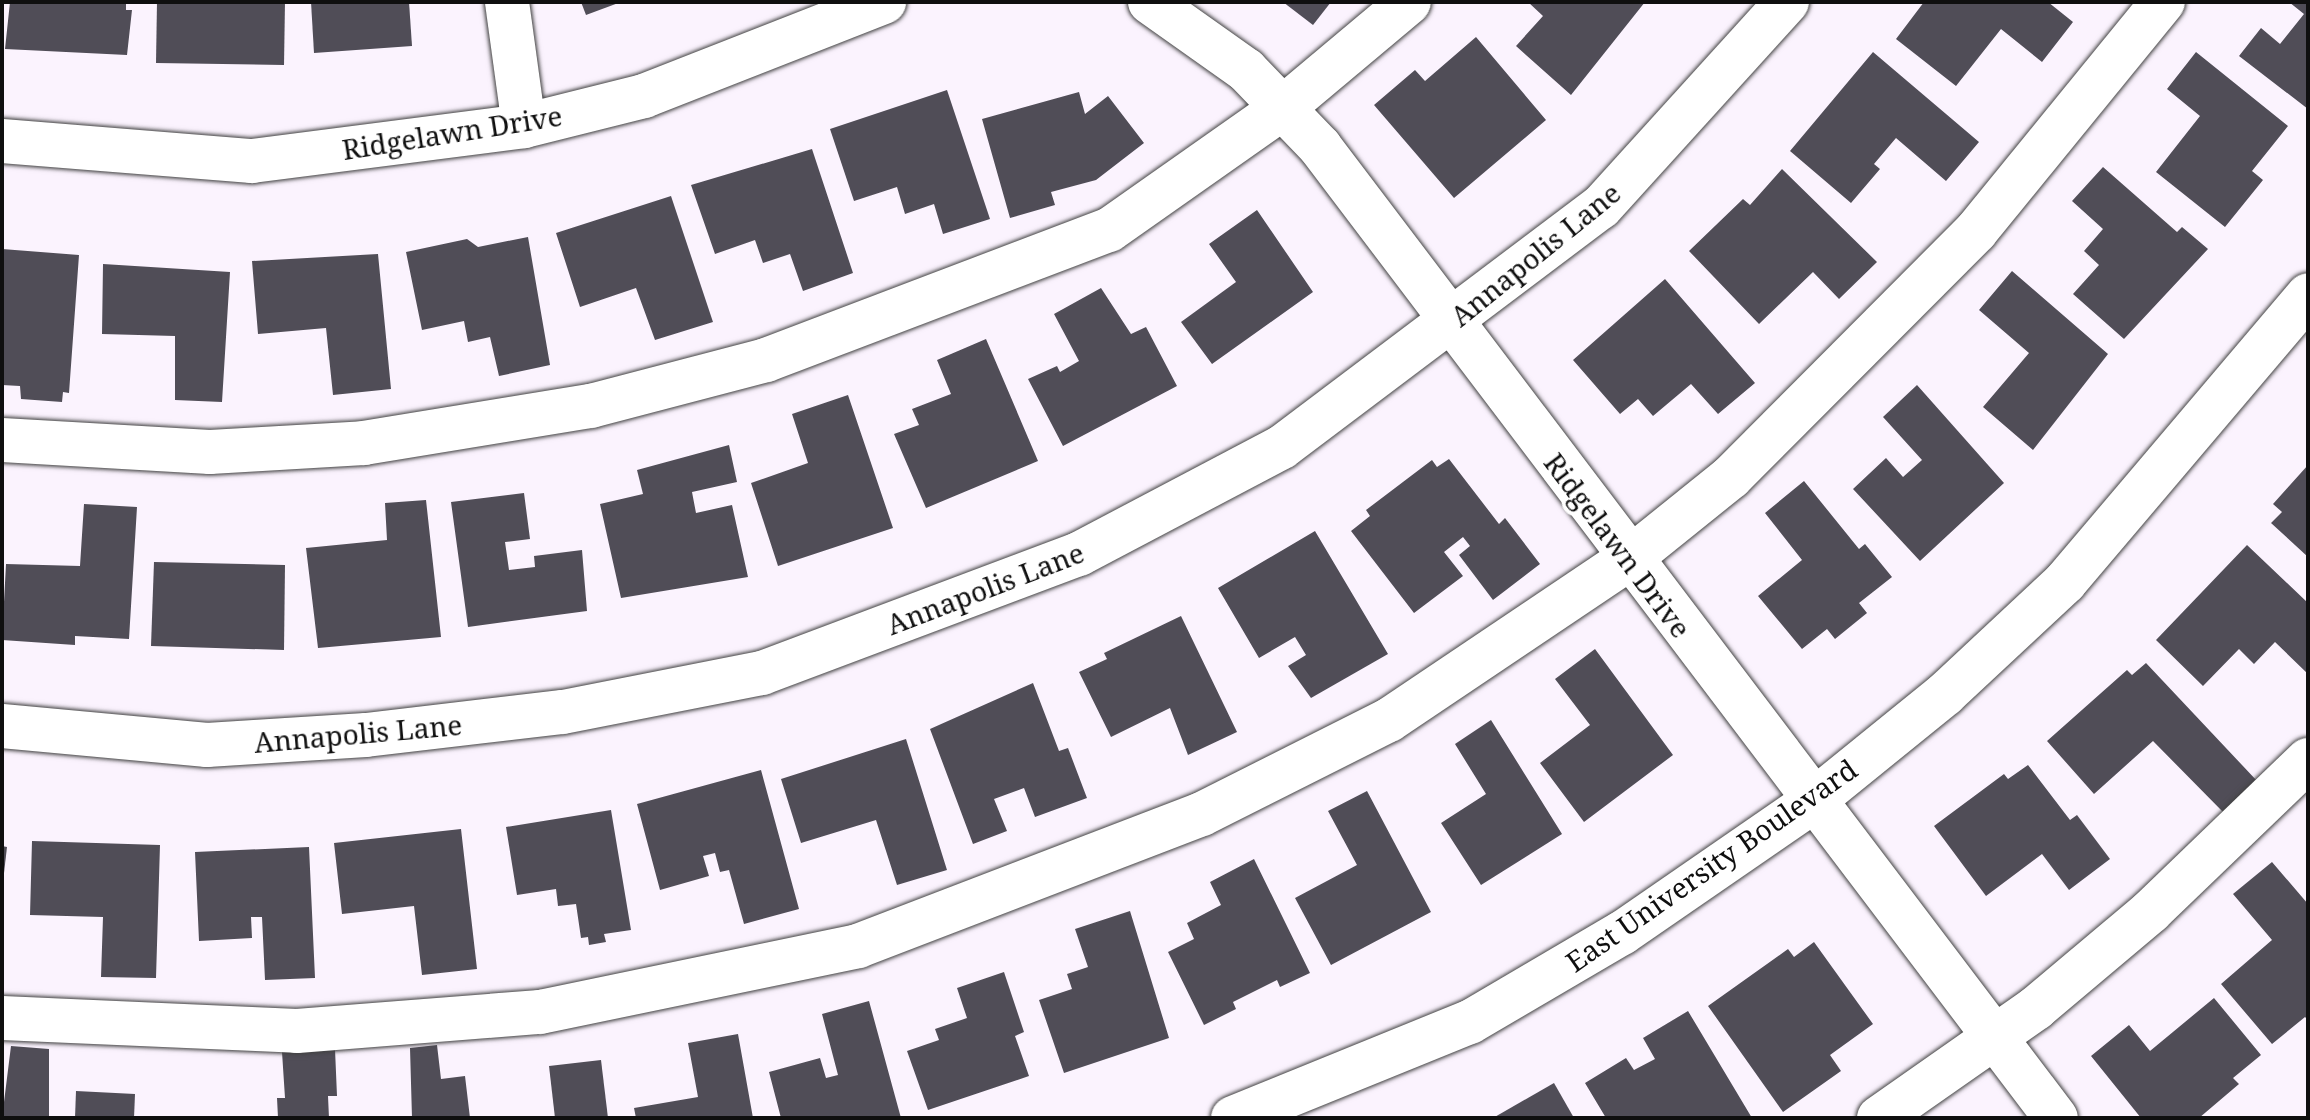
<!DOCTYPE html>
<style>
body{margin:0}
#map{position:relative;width:2310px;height:1120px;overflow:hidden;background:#fbf3fe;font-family:"Noto Serif",serif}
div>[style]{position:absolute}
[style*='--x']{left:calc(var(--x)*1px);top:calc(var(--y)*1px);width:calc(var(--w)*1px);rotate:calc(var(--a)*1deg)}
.building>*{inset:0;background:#504d57}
.roads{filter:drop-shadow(0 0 2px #424242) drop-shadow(0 0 2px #424242)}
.minor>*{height:44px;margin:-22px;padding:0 22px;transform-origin:22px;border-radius:22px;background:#fff}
span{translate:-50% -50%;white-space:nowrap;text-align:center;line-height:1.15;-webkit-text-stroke:8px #fff;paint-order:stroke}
.street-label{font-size:28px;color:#0f0f0f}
.frame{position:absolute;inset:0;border:4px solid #0f0f0f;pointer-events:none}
</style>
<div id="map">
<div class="building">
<div style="clip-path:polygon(10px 2px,126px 2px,126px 10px,132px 10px,127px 55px,5px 49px)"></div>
<div style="clip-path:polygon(157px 2px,285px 2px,284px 65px,156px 63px)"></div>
<div style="clip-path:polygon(311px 2px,409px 2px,412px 46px,314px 53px)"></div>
<div style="clip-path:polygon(581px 2px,621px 2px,586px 15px)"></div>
<div style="clip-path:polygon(1283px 2px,1331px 2px,1313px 25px)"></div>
<div style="clip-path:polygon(1528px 2px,1645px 2px,1571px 95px,1516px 46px,1543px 16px)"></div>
<div style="clip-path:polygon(1924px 2px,2048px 2px,2073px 22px,2042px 62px,2001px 29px,1956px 86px,1896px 39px)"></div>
<div style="clip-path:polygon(2289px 2px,2308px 2px,2308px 109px,2239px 56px,2261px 28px,2280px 44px,2304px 14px)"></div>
<div style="clip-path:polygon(1476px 37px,1546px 120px,1454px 198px,1374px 105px,1415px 70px,1425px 81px)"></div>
<div style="clip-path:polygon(1873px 52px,1979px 142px,1946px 181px,1896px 138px,1874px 164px,1880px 169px,1851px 203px,1790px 151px)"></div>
<div style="clip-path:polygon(2196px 52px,2288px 126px,2252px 171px,2263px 180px,2225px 227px,2156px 172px,2200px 116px,2167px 89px)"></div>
<div style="clip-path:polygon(947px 90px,990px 219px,943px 234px,934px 204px,905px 214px,897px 187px,854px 201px,830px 129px)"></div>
<div style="clip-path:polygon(1079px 92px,1085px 114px,1108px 96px,1144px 143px,1096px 180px,1051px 192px,1055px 205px,1010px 218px,982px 119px)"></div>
<div style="clip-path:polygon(812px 149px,853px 273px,803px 291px,790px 254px,763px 263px,755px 240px,715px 254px,691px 185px)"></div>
<div style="clip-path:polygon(2103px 167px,2177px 232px,2182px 227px,2208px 249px,2124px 339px,2073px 294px,2099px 265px,2084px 251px,2103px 229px,2072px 201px)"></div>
<div style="clip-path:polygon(1782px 169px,1877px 262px,1839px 299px,1813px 272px,1759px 324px,1689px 251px,1743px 199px,1750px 205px)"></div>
<div style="clip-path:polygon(671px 196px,713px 322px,655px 340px,636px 288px,580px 307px,556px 233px)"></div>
<div style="clip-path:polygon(1257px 210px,1313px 292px,1212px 364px,1181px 322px,1236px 282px,1209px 244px)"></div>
<div style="clip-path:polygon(528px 237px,550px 365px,499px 376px,490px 337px,468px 342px,464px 321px,422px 330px,406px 252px,467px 239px,478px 247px)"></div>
<div style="clip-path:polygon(2px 249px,79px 255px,69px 393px,63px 392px,62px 402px,21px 399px,20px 386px,2px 385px)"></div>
<div style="clip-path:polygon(378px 254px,391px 389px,333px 395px,326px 328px,258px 334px,252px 261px)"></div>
<div style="clip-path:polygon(103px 264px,230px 272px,222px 402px,175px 400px,175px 336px,102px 334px)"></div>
<div style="clip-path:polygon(2012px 271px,2108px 354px,2033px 450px,1983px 407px,2029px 353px,1979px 310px)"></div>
<div style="clip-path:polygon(1665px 279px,1755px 383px,1718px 414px,1691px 384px,1653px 416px,1638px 399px,1620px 414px,1573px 360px)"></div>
<div style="clip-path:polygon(1101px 288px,1131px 334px,1146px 327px,1177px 386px,1063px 446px,1028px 379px,1057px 366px,1060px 372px,1079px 361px,1054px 314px)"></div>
<div style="clip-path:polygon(986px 339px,1038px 461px,926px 508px,894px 434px,919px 425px,912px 409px,951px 394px,937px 360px)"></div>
<div style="clip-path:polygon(1917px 385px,2004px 483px,1920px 561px,1853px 489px,1886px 458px,1903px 477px,1922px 460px,1883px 417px)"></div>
<div style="clip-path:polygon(848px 395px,893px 528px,778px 566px,751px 483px,808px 463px,792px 414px)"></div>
<div style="clip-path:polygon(729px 445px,737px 482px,692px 492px,696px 513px,732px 505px,748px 577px,621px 598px,600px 504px,643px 494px,637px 470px)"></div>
<div style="clip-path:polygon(1449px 459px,1499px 524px,1505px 518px,1540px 564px,1493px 600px,1459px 555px,1470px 546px,1463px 537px,1444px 552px,1463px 576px,1414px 613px,1351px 531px,1370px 516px,1366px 510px,1432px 460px,1437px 467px)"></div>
<div style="clip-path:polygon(2308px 465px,2308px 557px,2271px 523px,2282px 512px,2273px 504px)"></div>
<div style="clip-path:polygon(1804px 481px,1859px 549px,1865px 544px,1892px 577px,1859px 603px,1867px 613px,1835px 639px,1827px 629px,1802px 649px,1758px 596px,1802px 560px,1765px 513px)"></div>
<div style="clip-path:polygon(524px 493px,530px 539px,505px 542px,509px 570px,535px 567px,534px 556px,582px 550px,587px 611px,468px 627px,451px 502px)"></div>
<div style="clip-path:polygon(426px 500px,441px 637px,318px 648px,306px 548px,387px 540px,385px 503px)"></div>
<div style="clip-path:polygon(84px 504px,137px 507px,129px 639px,75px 636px,75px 645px,2px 640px,6px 564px,80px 566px)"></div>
<div style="clip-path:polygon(1315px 531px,1388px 654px,1311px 698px,1288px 666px,1306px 655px,1295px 637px,1259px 658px,1218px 588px)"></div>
<div style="clip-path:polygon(2247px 545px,2308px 603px,2308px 674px,2275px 642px,2254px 664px,2239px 649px,2203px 686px,2156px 640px)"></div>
<div style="clip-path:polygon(154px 562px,285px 565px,284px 650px,151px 646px)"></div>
<div style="clip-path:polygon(1181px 616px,1237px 732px,1188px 755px,1170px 708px,1111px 737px,1079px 672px,1107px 659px,1104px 653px)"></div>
<div style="clip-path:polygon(1595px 649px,1673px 755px,1584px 822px,1540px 763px,1590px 725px,1555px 679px)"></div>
<div style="clip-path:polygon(2146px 663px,2258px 782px,2224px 813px,2153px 741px,2094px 794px,2047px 741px,2127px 670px,2132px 675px)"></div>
<div style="clip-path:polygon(1033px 683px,1059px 751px,1068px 748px,1087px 798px,1035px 817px,1024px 788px,994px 799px,1007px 831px,973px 844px,930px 729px)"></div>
<div style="clip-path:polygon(1491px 720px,1562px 834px,1481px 885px,1441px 823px,1486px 794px,1455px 744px)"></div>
<div style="clip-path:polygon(906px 739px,947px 870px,897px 885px,876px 820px,801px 843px,781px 779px)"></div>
<div style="clip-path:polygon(2028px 765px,2070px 820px,2077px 815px,2110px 859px,2069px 890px,2042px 854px,1986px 896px,1934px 826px,2004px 774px,2008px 779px)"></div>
<div style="clip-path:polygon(761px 770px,799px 909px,744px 924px,729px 870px,720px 872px,715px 853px,703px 856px,709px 876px,660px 890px,637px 804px)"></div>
<div style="clip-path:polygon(1367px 791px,1431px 912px,1331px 965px,1295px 898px,1357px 865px,1328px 811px)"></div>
<div style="clip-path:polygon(611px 810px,631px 930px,604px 934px,606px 942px,589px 945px,588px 937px,581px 938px,576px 904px,558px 906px,556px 889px,517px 895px,506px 827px)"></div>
<div style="clip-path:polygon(461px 829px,477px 969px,422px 975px,414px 906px,342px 914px,334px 843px)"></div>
<div style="clip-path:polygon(32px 841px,160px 845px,156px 978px,101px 977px,103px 917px,30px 915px)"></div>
<div style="clip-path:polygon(2px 846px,7px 847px,4px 873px,2px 873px)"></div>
<div style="clip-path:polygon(309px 847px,315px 978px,265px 980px,262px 917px,251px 917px,252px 938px,199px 941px,195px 852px)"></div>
<div style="clip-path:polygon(1254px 859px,1310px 973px,1280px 987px,1277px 980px,1233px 1002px,1236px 1009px,1204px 1025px,1168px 952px,1194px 939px,1187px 923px,1221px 905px,1210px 882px)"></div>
<div style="clip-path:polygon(2272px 862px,2308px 904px,2308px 1020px,2305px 1017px,2272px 1044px,2221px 984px,2272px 940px,2233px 894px)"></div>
<div style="clip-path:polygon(1130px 911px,1169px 1038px,1064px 1073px,1039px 1000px,1072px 989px,1067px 974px,1088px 967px,1075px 929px)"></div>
<div style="clip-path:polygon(1814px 942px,1873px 1024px,1830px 1055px,1841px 1071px,1783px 1112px,1708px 1006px,1788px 949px,1794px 957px)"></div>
<div style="clip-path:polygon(1004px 972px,1024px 1032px,1015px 1036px,1029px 1076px,928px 1110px,907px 1051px,939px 1040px,935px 1029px,967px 1018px,957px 988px)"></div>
<div style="clip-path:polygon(2214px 998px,2261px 1055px,2233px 1078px,2239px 1084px,2199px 1118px,2141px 1118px,2091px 1056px,2129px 1025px,2150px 1051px)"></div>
<div style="clip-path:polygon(869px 1001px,901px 1118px,781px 1118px,769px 1072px,820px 1058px,826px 1078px,838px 1075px,822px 1014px)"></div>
<div style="clip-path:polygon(1688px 1011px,1752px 1118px,1606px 1118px,1585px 1083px,1626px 1058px,1634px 1070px,1655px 1059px,1643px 1038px)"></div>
<div style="clip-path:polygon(738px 1034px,753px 1118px,636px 1118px,634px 1108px,698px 1097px,688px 1043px)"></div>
<div style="clip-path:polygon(437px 1045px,441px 1079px,465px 1076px,470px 1118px,412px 1118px,410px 1048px)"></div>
<div style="clip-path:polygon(11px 1046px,49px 1049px,49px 1118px,2px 1118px)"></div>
<div style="clip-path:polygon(335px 1049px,337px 1096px,328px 1096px,329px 1118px,278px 1118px,277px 1098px,285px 1098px,282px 1052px)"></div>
<div style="clip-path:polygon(601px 1060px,608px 1118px,555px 1118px,549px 1066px)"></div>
<div style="clip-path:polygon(1554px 1083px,1574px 1118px,1493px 1118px)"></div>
<div style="clip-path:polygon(76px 1091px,135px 1094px,134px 1118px,75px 1118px)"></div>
</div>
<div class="roads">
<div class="minor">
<div style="--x:507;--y:2;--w:125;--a:82.2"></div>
<div style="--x:1150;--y:2;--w:118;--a:35.3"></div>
<div style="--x:1246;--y:70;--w:107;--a:46.1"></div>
<div style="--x:1320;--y:147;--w:1218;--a:52.84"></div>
<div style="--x:2;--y:141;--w:251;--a:4.6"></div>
<div style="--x:252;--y:161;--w:274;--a:-7.3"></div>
<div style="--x:524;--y:126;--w:124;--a:-14"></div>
<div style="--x:644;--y:96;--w:258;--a:-21.4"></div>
<div style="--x:2;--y:440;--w:208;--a:3.3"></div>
<div style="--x:210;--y:452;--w:154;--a:-3.3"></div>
<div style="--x:364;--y:443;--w:230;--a:-9.3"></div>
<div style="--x:591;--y:406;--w:181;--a:-14.7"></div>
<div style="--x:766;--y:360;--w:367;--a:-20.8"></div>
<div style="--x:1109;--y:230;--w:214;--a:-35.1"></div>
<div style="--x:1284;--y:107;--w:163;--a:-40"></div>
<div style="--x:2;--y:726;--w:206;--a:5.3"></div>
<div style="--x:207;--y:745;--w:159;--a:-3.6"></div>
<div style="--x:366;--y:735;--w:198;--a:-6.7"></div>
<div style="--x:563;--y:712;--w:203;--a:-11.1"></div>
<div style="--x:762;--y:673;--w:339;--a:-20.6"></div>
<div style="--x:1079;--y:554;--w:229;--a:-27.8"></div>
<div style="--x:1282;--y:447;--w:399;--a:-37"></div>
<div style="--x:1601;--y:207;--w:277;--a:-47.8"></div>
<div style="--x:2;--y:1018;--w:295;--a:2.5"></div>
<div style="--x:297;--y:1031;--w:244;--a:-4.5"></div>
<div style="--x:540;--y:1012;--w:325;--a:-11.7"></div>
<div style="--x:858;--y:946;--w:368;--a:-21"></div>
<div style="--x:1202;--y:814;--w:209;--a:-26.7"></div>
<div style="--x:1389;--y:720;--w:289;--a:-33.9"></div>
<div style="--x:1629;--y:559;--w:131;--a:-38.8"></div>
<div style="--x:1731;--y:477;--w:347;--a:-45.1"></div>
<div style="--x:1976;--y:231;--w:296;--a:-50.8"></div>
<div style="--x:1233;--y:1118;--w:256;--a:-22.1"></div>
<div style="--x:1470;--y:1022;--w:176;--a:-30.4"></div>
<div style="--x:1622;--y:933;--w:232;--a:-34.6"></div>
<div style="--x:1813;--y:801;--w:170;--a:-39"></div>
<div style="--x:1945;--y:694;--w:164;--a:-43"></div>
<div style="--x:2065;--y:582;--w:376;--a:-49.7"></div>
<div style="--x:1879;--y:1118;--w:192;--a:-35"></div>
<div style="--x:2036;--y:1008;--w:150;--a:-40.1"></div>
<div style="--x:2151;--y:911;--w:218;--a:-43.9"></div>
</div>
</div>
<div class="street-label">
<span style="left:452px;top:132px;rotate:-9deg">Ridgelawn Drive</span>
<span style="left:1535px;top:254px;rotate:-39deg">Annapolis Lane</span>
<span style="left:1618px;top:545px;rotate:53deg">Ridgelawn Drive</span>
<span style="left:985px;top:588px;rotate:-21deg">Annapolis Lane</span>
<span style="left:358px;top:733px;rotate:-5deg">Annapolis Lane</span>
<span style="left:1711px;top:865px;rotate:-35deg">East University Boulevard</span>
</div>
<div class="frame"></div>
</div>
